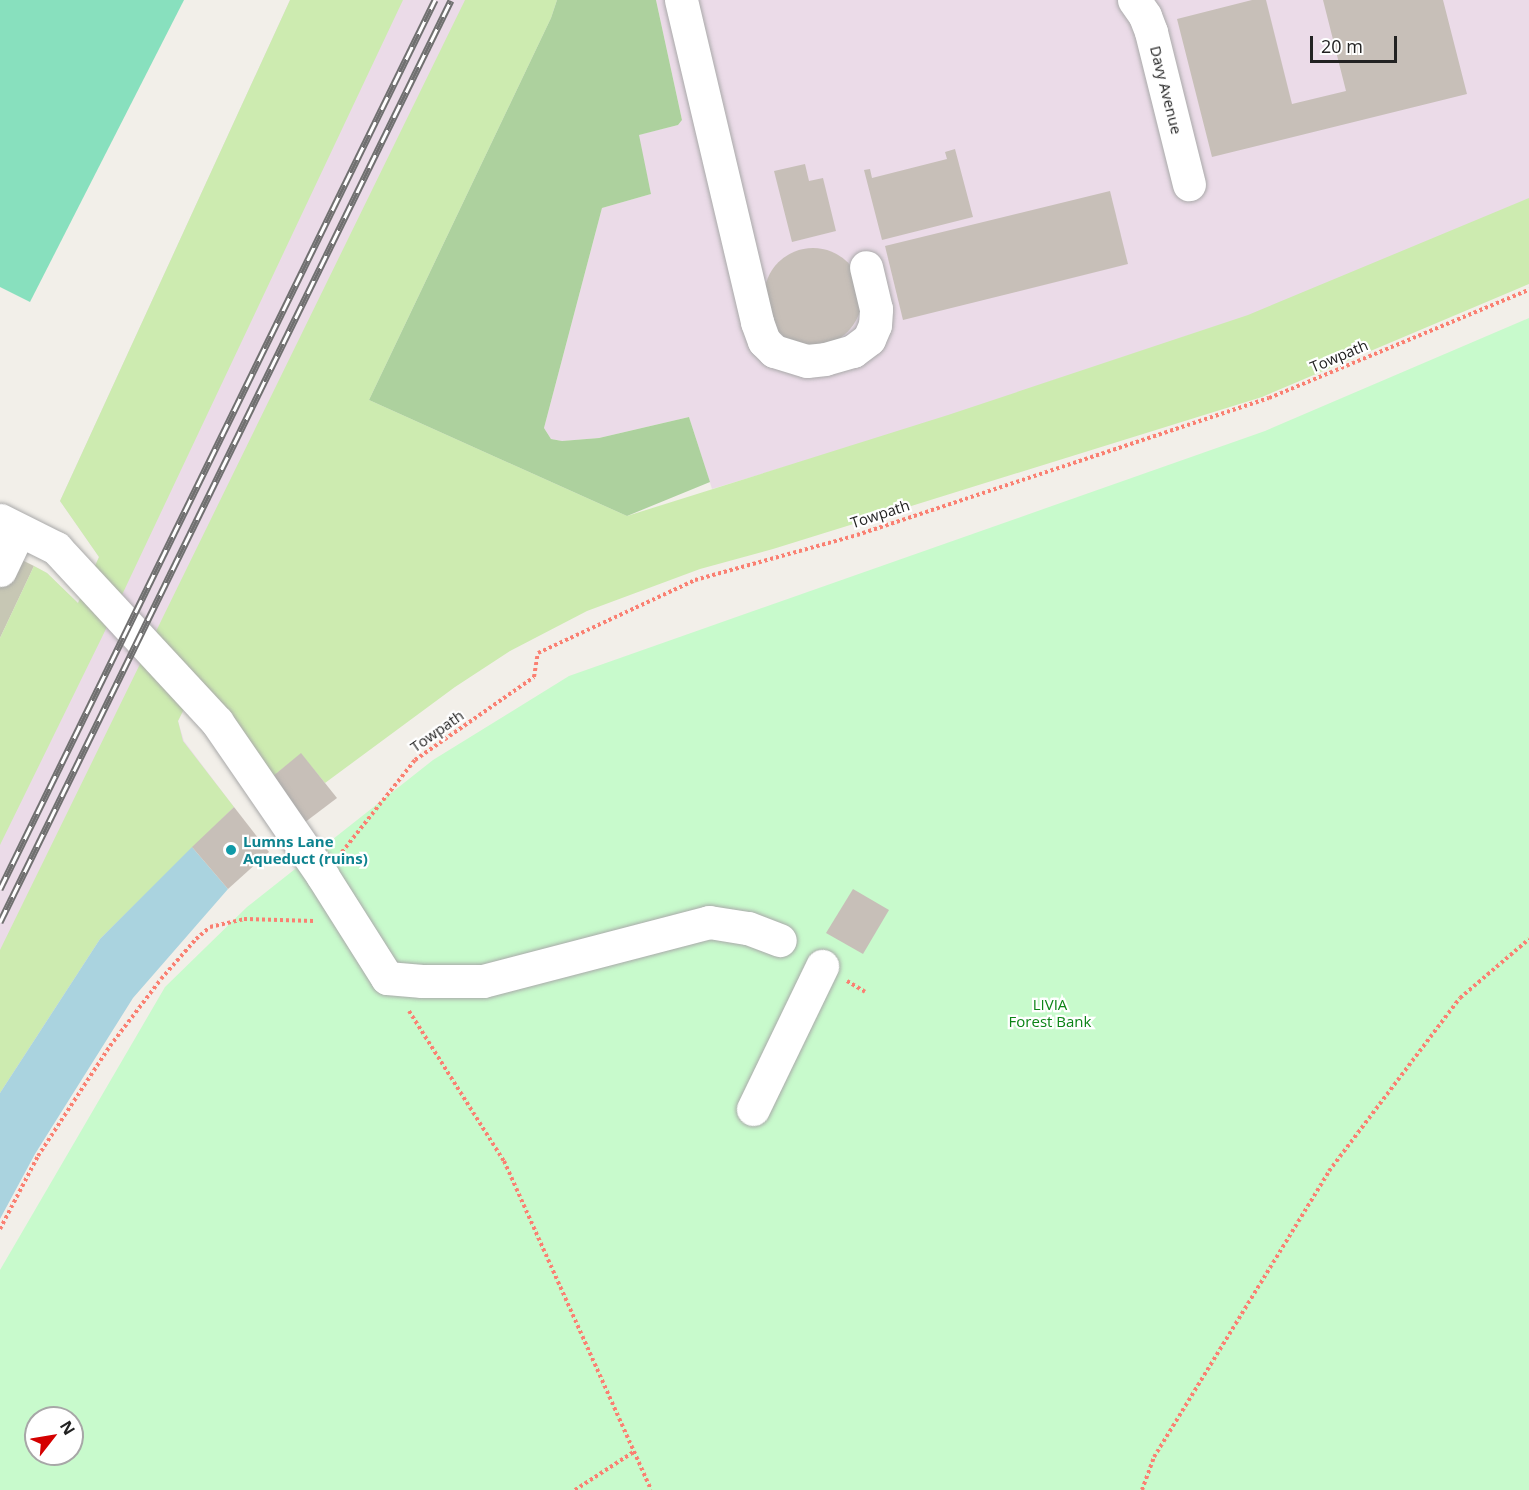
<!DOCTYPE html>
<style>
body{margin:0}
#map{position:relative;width:1529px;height:1490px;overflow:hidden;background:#f2efe9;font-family:"Open Sans",sans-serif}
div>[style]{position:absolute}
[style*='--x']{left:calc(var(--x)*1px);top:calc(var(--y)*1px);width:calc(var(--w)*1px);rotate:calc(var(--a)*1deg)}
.industrial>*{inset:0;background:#ebdbe8}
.construction>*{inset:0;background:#c7c7b4}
.grass>*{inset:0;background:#cdebb0}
.forest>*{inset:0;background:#add19e}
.park>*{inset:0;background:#c8facc}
.pitch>*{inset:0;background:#88e0be}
.water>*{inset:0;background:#aad3df}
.building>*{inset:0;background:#c7bfb8}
.round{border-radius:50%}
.path>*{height:4px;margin-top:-2px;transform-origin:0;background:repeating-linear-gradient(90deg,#fa8072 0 3px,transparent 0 6px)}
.roads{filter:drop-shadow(0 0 2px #a9a9a9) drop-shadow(0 0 2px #a9a9a9)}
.minor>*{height:33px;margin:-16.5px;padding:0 16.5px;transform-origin:16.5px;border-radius:16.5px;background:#fff}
.rail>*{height:7px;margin-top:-3.5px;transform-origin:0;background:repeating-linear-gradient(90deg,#fff 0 14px,#707070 0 28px);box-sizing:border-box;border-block:2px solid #707070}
.dots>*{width:16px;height:16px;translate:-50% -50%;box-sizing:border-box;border:3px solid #fff;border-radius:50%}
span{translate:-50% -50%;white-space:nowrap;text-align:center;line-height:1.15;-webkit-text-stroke:4.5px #fff;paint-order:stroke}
.street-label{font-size:15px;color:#222}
.culture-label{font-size:15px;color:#0d838f;font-weight:700}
.left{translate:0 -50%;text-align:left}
.park-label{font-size:15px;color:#0c8416}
.north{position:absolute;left:24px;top:1406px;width:60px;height:60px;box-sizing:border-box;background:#fff;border:2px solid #a7a7a7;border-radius:50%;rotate:59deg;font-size:16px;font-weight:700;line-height:24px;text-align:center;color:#222}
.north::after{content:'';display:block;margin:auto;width:21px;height:27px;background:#d40000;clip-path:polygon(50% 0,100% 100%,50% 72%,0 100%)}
.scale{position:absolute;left:1310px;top:36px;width:87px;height:27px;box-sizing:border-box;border:3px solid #222;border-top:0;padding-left:8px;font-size:18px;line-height:21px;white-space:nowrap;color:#222;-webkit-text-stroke:4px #fff;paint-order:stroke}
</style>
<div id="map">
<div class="industrial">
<div style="clip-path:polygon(290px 0,557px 0,325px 429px,178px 721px,184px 741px,234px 807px,100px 939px,0 1093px,0 638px,34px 566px,47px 573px,78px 603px,99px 557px,60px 501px)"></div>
<div style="clip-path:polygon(656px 0,1529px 0,1529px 203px,1240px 328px,712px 489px,689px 417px,599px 438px,562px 441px,551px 439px,544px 428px,602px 208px,651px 194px,638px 135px,678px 125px,682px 120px)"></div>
</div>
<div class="construction">
<div style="clip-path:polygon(0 549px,34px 566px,0 638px)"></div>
</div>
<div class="grass">
<div style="clip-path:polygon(290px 0,403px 0,104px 633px,0 845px,0 638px,34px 566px,47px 573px,78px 603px,99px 557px,60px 501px)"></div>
<div style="clip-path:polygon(465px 0,557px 0,551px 18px,369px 400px,627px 516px,948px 415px,1248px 315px,1529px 198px,1529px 284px,1262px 397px,773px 549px,700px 569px,587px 611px,510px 651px,455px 687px,325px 783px,301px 754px,267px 781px,194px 689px,178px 721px,183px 741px,234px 807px,100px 939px,0 1093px,0 950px)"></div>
</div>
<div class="forest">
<div style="clip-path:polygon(557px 0,656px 0,682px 120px,678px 125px,639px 135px,651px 194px,602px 208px,544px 428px,551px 439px,562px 441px,599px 438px,689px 417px,710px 482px,627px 516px,369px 400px,551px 18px)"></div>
</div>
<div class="park">
<div style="clip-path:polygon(evenodd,1529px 318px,1529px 1490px,0 1490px,0 1270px,165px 987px,247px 907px,433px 760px,569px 676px,1265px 431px,1529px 318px,36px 1418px,72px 1418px,72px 1454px,36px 1454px,36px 1418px)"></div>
</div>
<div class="pitch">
<div style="clip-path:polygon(0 0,184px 0,30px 302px,0 287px)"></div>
</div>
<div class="water">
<div style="clip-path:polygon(192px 847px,228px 889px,133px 998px,35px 1154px,0 1219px,0 1093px,100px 939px)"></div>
</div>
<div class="building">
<div style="clip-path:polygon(1252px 0,1266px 0,1292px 104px,1346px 91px,1323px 0,1443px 0,1467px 94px,1212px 157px,1177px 19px)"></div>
<div style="clip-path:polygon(955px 149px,973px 217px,882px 240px,864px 170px,870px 169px,872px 178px,947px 159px,945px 152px)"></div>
<div style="clip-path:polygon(805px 164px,809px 181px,823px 178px,836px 231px,792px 242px,774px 171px)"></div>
<div style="clip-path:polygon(1110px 191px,1128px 264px,903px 320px,885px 246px)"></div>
<div class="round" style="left:764px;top:248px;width:98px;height:98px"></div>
<div style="clip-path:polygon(301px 753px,337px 798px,300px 826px,267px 781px)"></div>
<div style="clip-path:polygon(234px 807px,269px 852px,228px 889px,192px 847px)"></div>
<div style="clip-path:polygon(853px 889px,889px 910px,863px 954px,826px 933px)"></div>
</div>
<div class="path">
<div style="--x:342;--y:852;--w:117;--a:-51.6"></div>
<div style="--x:415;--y:760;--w:145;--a:-34.9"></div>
<div style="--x:534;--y:677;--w:24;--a:-81"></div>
<div style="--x:538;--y:653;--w:173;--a:-24.9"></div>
<div style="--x:695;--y:580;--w:168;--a:-15.5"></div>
<div style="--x:857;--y:535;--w:434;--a:-18.4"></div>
<div style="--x:1269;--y:398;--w:282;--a:-22.6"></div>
<div style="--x:847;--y:981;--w:21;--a:31"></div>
<div style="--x:409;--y:1011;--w:178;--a:57.7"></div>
<div style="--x:504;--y:1161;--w:360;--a:65.9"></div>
<div style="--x:0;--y:1229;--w:82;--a:-62.5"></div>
<div style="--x:38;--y:1156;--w:131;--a:-56.8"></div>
<div style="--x:110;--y:1046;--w:84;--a:-52.7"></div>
<div style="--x:161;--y:979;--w:53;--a:-48.8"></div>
<div style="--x:196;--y:939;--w:18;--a:-41"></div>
<div style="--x:210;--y:927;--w:35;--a:-13"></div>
<div style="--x:244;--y:919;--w:70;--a:1.6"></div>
<div style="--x:575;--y:1490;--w:72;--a:-33"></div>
<div style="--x:1142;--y:1490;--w:35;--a:-70"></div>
<div style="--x:1154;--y:1457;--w:335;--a:-58.5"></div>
<div style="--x:1329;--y:1171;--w:217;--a:-52.9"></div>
<div style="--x:1460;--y:998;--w:91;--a:-40.5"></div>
</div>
<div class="roads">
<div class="minor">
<div style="--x:681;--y:0;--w:331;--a:76.7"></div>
<div style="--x:757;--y:322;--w:20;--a:70"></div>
<div style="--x:764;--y:341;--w:14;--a:45"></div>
<div style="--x:774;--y:351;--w:34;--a:17"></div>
<div style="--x:807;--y:361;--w:18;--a:-6"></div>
<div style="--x:825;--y:359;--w:29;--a:-16"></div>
<div style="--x:853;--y:351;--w:20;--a:-37"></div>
<div style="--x:869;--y:339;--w:15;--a:-67"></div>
<div style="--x:875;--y:325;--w:16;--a:-86"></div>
<div style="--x:876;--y:309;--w:43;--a:-103.4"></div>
<div style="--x:1134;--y:0;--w:19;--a:55"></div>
<div style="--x:1145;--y:16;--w:17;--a:69"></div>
<div style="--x:1151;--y:32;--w:157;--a:76"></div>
<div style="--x:0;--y:520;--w:63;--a:26.6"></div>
<div style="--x:56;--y:548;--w:237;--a:47.2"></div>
<div style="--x:217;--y:722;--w:186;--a:55.5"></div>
<div style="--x:322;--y:875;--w:122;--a:57.7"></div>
<div style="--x:387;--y:978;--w:35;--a:5"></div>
<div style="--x:422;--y:981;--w:61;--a:0"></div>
<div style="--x:483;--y:981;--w:234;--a:-14.6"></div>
<div style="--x:709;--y:922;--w:39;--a:9"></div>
<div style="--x:748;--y:928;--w:34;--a:21"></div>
<div style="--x:0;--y:570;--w:44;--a:-64.6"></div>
<div style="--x:753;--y:1109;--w:159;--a:-64.2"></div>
</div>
</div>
<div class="rail">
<div style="--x:0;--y:889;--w:990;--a:-63.93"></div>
<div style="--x:0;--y:922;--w:1026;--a:-63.93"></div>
</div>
<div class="dots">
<div style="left:231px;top:850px;background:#0f9aa8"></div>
</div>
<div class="street-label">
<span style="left:1166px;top:90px;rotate:76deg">Davy Avenue</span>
<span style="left:1339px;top:356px;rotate:-23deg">Towpath</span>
<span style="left:880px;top:514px;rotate:-18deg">Towpath</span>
<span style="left:437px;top:731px;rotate:-35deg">Towpath</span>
</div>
<div class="culture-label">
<span class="left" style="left:243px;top:850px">Lumns Lane<br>Aqueduct (ruins)</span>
</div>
<div class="park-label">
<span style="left:1050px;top:1013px">LIVIA<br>Forest Bank</span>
</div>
<div class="north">N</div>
<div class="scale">20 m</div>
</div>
